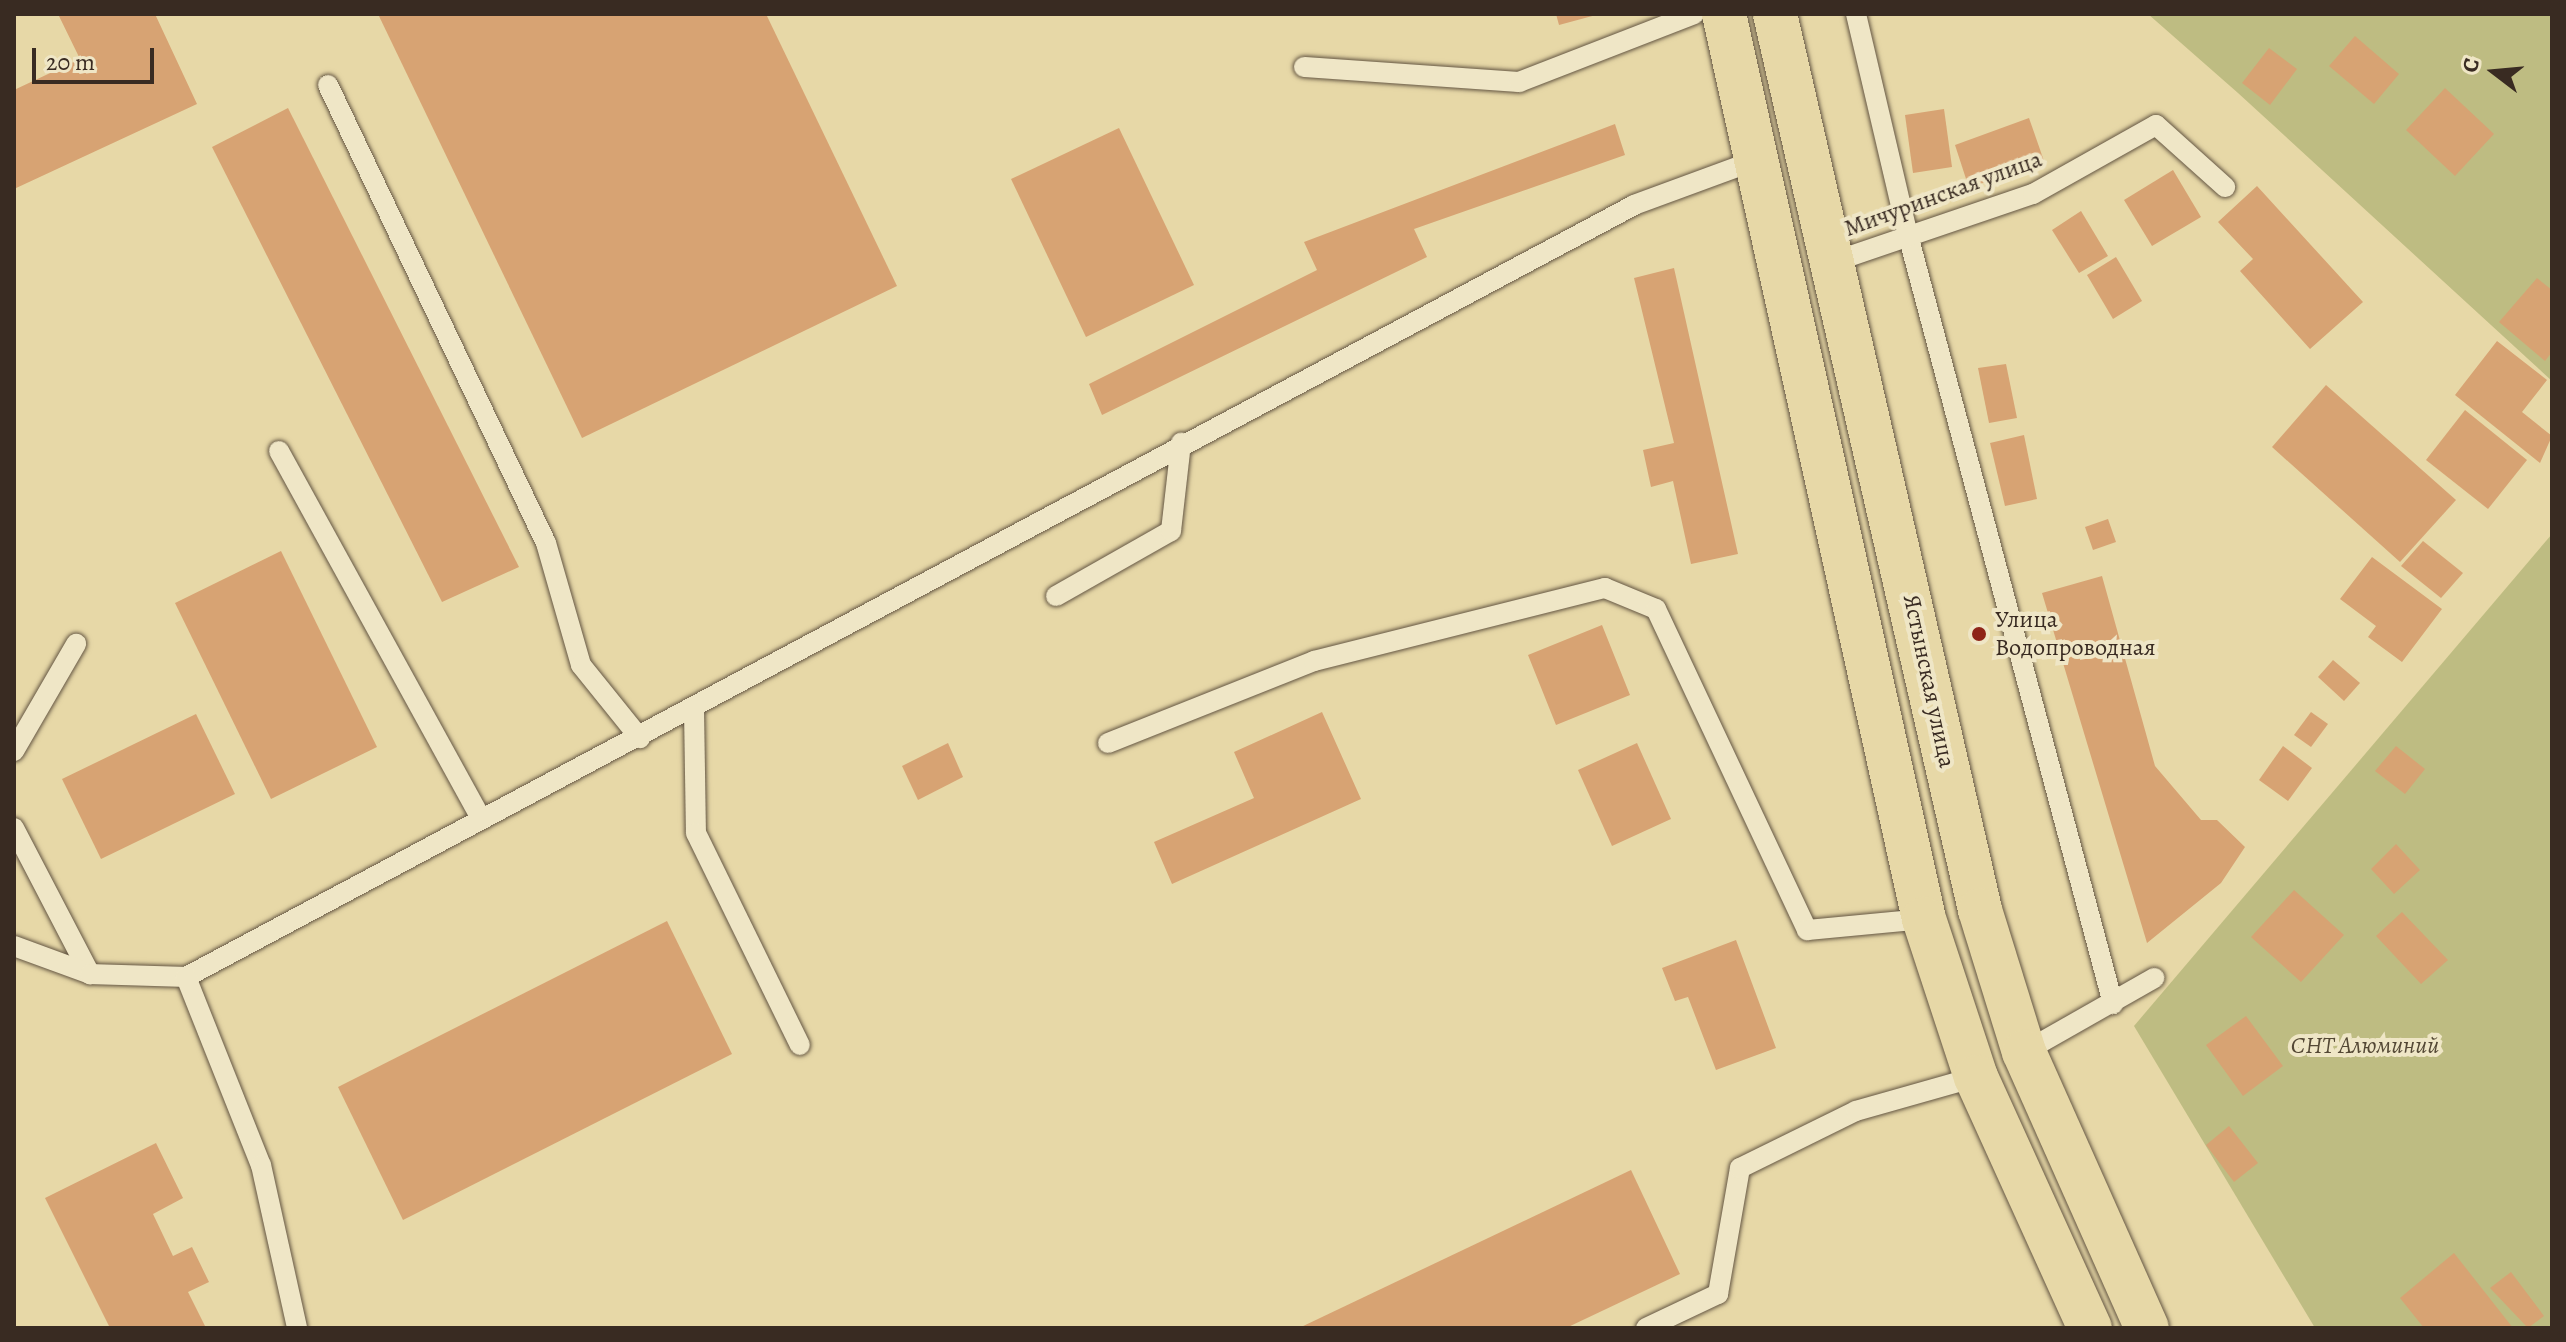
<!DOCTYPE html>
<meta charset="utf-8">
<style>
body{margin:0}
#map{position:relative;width:2566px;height:1342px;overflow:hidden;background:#e7d8a7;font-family:Alegreya,serif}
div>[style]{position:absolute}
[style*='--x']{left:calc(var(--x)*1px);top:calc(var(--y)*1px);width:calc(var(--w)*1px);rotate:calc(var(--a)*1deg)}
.green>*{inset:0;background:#bebc82}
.building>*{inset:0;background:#d7a373}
.roads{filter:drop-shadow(0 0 2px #645643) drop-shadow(0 0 2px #645643)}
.lane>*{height:20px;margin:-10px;padding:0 10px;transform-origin:10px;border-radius:10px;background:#efe6c6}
.primary>*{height:44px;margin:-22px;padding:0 22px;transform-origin:22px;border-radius:22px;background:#e7d8a7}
.dots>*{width:22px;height:22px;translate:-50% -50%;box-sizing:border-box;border:4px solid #efe6c6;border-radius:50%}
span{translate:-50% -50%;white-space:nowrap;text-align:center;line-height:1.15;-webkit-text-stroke:8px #efe6c6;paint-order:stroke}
.street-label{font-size:24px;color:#392b22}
.poi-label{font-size:24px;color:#392b22}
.left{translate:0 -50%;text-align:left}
.park-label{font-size:24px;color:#544835;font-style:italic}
.frame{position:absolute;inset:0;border:16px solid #392b22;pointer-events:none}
.north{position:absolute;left:2454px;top:32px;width:80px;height:80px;-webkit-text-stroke:6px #efe6c6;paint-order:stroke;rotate:286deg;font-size:22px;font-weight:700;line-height:32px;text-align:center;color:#392b22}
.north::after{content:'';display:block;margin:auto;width:28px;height:36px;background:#392b22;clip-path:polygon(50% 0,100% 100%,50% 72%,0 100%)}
.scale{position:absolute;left:32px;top:48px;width:122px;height:36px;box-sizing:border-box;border:4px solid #392b22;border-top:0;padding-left:10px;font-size:24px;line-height:28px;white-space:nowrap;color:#392b22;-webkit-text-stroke:6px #efe6c6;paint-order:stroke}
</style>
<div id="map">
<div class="green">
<div style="clip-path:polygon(2148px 14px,2552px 14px,2552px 381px,2238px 93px)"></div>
<div style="clip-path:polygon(2552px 534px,2552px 1328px,2315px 1328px,2134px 1026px)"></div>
</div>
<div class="building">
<div style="clip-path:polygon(58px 14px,155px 14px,197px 104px,14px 189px,14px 90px,80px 59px)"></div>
<div style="clip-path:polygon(378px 14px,766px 14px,897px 286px,582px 438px)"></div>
<div style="clip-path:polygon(1556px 14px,1595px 14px,1596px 15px,1559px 25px)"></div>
<div style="clip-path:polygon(2355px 36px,2399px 74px,2374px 104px,2329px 66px)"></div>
<div style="clip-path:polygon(2269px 48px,2297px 69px,2270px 105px,2242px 83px)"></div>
<div style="clip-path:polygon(2445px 88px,2494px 134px,2455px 176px,2406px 130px)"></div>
<div style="clip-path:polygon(288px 108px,519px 567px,442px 602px,212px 147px)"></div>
<div style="clip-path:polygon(1944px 109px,1952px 167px,1913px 173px,1905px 115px)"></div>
<div style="clip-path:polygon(2029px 118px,2044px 161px,1969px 188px,1955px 145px)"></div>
<div style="clip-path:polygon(1615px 124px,1625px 155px,1414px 229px,1427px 257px,1102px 415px,1089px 384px,1317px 270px,1304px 242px)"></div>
<div style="clip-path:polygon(1119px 128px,1194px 285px,1086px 337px,1011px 179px)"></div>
<div style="clip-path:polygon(2173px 170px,2201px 217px,2152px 246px,2124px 200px)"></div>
<div style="clip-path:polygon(2257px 186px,2363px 302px,2310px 349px,2240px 271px,2253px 259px,2218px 222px)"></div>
<div style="clip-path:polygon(2081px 211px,2108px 256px,2079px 273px,2052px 230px)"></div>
<div style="clip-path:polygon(2116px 257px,2142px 301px,2113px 319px,2087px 275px)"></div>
<div style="clip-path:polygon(1674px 268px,1738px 554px,1691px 564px,1673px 481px,1651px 487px,1643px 450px,1674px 443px,1634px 278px)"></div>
<div style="clip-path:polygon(2537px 278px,2552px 290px,2552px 352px,2545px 361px,2499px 322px)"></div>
<div style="clip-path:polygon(2497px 341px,2547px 380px,2522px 412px,2552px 436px,2540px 463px,2455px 395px)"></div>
<div style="clip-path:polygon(2006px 364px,2017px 418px,1989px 423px,1978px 368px)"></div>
<div style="clip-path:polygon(2326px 385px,2456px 500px,2400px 562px,2272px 447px)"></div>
<div style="clip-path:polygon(2465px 410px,2527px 460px,2488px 509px,2426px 460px)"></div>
<div style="clip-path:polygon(2024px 435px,2037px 499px,2005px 506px,1990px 443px)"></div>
<div style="clip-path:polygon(2108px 519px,2116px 542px,2093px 550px,2085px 527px)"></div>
<div style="clip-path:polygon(2423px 541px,2463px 573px,2441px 598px,2401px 566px)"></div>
<div style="clip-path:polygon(281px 551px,377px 747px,271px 799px,175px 603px)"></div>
<div style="clip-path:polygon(2372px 557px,2442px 609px,2402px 662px,2368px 637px,2376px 626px,2340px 599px)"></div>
<div style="clip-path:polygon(2102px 576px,2155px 766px,2201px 820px,2217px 820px,2245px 847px,2221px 883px,2147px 943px,2042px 593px)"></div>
<div style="clip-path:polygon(1602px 625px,1630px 695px,1556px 725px,1528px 655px)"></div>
<div style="clip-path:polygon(2333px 660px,2360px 683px,2344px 701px,2318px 677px)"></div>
<div style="clip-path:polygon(1322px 712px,1361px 799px,1172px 884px,1154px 842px,1254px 798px,1234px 752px)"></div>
<div style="clip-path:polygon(2311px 712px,2328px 724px,2311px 747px,2294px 735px)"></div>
<div style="clip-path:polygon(196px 714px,235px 794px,101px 859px,62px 779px)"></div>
<div style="clip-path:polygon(948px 743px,963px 777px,918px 800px,902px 766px)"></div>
<div style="clip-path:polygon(1637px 743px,1671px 819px,1612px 846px,1578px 770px)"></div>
<div style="clip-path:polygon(2283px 746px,2312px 768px,2288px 801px,2259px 780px)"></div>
<div style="clip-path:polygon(2396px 746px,2425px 769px,2405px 794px,2375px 771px)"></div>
<div style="clip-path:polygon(2396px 844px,2420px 870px,2394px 894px,2371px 869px)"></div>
<div style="clip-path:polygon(2294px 890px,2344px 935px,2301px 982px,2251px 937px)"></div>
<div style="clip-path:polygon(2402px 912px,2448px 960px,2421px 984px,2376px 936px)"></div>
<div style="clip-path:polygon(667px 921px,732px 1054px,403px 1220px,338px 1087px)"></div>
<div style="clip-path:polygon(1736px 940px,1776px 1048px,1716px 1070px,1688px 997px,1675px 1001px,1662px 968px)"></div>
<div style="clip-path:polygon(2246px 1016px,2283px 1066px,2243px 1096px,2206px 1045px)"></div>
<div style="clip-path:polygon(2229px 1126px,2258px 1163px,2234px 1182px,2206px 1145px)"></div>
<div style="clip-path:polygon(156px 1143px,183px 1198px,153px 1214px,173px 1256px,192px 1247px,209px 1282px,188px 1292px,206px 1328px,110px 1328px,45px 1198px)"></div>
<div style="clip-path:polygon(1631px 1170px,1680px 1274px,1566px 1328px,1299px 1328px)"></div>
<div style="clip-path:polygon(2454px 1253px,2513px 1328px,2424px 1328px,2400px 1298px)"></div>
<div style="clip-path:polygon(2511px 1272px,2544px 1316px,2528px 1328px,2490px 1288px)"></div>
</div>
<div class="roads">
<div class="lane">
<div style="--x:1856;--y:14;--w:227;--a:76.8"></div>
<div style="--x:1908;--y:235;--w:796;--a:75.07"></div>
<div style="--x:1304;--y:67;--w:216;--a:4"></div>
<div style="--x:1519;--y:82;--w:188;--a:-21.2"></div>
<div style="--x:328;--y:85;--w:507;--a:64.55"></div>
<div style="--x:546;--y:543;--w:127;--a:74"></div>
<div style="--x:581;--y:665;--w:94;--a:51.1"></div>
<div style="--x:1830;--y:263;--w:214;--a:-18.8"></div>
<div style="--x:2033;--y:194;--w:141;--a:-29.3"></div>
<div style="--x:2156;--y:125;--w:93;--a:41.9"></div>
<div style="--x:279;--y:451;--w:415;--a:61.2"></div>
<div style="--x:1056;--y:596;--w:132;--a:-29.5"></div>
<div style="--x:1171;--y:531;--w:89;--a:-83.5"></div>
<div style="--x:694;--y:709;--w:124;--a:89.1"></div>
<div style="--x:696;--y:833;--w:236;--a:63.9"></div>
<div style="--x:1108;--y:743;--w:222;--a:-21.7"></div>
<div style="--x:1314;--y:661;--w:300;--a:-14.1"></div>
<div style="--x:1605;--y:588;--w:55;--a:22.4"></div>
<div style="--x:1656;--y:609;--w:355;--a:64.8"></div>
<div style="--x:1807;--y:930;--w:118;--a:-5.4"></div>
<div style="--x:14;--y:751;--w:124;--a:-59.9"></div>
<div style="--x:14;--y:828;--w:165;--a:62.5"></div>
<div style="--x:14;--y:946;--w:81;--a:20.2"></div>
<div style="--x:90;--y:974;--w:96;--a:1.8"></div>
<div style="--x:186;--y:977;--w:1641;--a:-28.06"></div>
<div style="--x:1634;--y:205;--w:130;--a:-20.2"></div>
<div style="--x:186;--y:977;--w:202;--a:68.3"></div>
<div style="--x:261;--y:1165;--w:167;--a:77.5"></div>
<div style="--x:2024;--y:1052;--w:150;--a:-29.6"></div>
<div style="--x:1646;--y:1328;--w:80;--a:-25.3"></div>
<div style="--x:1718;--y:1294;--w:128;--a:-80.1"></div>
<div style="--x:1740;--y:1168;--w:129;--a:-26.2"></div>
<div style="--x:1856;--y:1111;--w:125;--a:-15.8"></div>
</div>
<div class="primary">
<div style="--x:1724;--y:14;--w:927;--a:77.54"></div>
<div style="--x:1924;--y:919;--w:166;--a:71.8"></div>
<div style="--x:1976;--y:1077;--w:276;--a:65.6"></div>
<div style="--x:1775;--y:14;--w:919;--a:77.11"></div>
<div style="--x:1980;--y:910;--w:149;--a:72.8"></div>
<div style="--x:2024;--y:1052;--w:302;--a:66"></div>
</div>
</div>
<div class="dots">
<div style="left:1979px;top:634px;background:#8f2418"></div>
</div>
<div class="street-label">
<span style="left:1943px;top:194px;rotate:-20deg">Мичуринская улица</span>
<span style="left:1929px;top:681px;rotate:78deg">Ястынская улица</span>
</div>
<div class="poi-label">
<span class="left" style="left:1995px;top:634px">Улица<br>Водопроводная</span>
</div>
<div class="park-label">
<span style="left:2365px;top:1046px">СНТ Алюминий</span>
</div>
<div class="frame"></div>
<div class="north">С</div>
<div class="scale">20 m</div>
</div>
